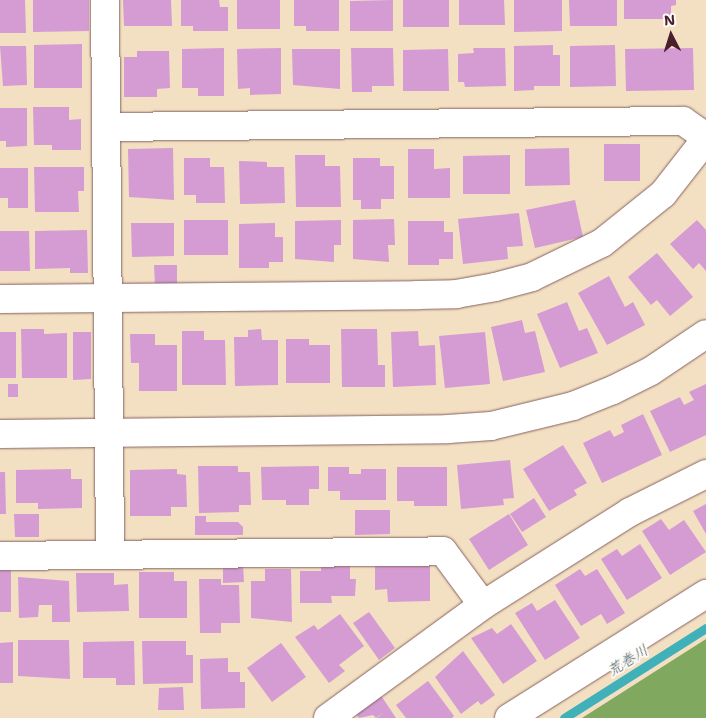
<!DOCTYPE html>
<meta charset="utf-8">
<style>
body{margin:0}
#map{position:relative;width:706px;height:718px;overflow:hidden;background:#f3dfc2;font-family:"Shantell Sans","Klee One",sans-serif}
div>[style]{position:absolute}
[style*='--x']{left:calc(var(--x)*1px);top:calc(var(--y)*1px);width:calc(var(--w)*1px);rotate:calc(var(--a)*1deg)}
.forest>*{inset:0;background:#80a85e}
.stream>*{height:9px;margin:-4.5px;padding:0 4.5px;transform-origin:4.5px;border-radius:4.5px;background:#40b0b9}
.building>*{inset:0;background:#d49cd3}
.roads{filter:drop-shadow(0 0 1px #856260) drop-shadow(0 0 1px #856260)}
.minor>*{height:28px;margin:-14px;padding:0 14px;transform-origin:14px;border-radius:14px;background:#fff}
.tertiary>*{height:28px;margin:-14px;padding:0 14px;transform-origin:14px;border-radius:14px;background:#fff}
span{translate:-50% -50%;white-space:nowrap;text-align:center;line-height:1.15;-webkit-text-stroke:4px #fdfcf7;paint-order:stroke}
.water-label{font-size:15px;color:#465964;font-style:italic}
.north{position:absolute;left:646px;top:10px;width:50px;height:50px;-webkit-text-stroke:4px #fdfcf7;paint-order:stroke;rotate:355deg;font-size:14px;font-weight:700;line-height:20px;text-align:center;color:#4a1f2b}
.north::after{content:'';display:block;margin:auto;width:18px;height:22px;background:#4a1f2b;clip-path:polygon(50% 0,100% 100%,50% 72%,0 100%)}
</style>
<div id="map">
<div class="forest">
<div style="clip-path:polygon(706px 639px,706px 718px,582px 718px)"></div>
</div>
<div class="stream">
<div style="--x:564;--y:718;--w:168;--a:-32.4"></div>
</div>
<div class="building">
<div style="clip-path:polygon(0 0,25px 0,26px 33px,0 33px)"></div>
<div style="clip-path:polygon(33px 0,89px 0,89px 31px,33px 32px)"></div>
<div style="clip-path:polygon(123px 0,171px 0,172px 26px,124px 26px)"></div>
<div style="clip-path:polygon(181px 0,219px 0,220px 7px,228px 7px,228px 31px,193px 31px,193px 26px,181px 26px)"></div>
<div style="clip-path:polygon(237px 0,280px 0,280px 29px,237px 29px)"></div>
<div style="clip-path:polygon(294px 0,339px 0,339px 31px,306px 31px,306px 26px,294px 26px)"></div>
<div style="clip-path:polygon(393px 0,393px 31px,350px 31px,350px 1px)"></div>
<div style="clip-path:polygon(403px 0,449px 0,449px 27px,403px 27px)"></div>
<div style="clip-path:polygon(459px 0,504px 0,505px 25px,459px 25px)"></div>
<div style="clip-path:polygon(514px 0,562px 0,562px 31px,514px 32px)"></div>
<div style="clip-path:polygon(569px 0,617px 0,617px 26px,570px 26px)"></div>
<div style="clip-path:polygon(624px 0,676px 0,676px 5px,671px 6px,671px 19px,624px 19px)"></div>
<div style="clip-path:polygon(82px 44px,82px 88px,34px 88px,34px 45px)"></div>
<div style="clip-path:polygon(553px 45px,553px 55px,560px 55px,560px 86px,534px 86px,534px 90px,514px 91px,514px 46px)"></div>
<div style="clip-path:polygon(615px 45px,616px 86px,570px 87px,570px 46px)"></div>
<div style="clip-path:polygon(0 46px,26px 46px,27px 85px,3px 86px)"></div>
<div style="clip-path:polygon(224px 48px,224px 96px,198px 96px,198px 88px,182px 88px,182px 49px)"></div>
<div style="clip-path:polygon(281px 48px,281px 94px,250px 95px,250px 88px,238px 89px,237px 49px)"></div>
<div style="clip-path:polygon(351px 48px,393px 48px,394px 86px,372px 86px,372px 92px,352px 92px)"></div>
<div style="clip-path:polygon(473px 48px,505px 48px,506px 86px,465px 87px,464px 82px,458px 82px,458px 54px,474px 53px)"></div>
<div style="clip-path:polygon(693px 48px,694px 90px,626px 91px,625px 49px)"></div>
<div style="clip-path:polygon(292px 49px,340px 49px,340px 89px,293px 85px)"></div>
<div style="clip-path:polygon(448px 49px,449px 91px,403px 91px,403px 50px)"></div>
<div style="clip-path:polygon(137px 51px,169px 51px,170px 88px,157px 89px,157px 97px,124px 97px,124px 57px,137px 57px)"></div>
<div style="clip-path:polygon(33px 107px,69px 107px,69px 120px,81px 119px,81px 150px,52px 150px,52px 145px,34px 145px)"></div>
<div style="clip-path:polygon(0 108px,27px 108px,27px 146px,6px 147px,6px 141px,0 141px)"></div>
<div style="clip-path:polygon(604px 144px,640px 144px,640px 181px,604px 181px)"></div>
<div style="clip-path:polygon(173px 148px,174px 200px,129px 197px,128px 149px)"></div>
<div style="clip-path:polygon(569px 148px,570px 185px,525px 186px,525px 149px)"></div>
<div style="clip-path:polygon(408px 149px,434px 149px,434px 169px,450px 168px,450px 198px,408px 198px)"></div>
<div style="clip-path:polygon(295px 155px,325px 155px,325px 166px,340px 166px,341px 207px,296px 207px)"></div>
<div style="clip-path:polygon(510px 155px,510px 194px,463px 194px,463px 156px)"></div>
<div style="clip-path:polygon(184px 158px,210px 158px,210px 167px,224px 167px,225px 203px,196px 203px,196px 195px,184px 195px)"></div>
<div style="clip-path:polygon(353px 158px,380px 158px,380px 166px,394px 166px,394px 199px,381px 199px,381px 209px,361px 209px,361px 200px,353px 200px)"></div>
<div style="clip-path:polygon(239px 161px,267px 162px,267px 167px,284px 167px,285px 203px,240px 204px)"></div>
<div style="clip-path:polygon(34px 167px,84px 167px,84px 191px,78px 191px,79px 212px,35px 212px)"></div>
<div style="clip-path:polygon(0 168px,28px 168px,28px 208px,8px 208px,8px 198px,0 198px)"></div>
<div style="clip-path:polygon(575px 200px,583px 237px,535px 248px,526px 210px)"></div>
<div style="clip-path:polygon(519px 213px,523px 246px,507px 247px,508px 259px,463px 264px,458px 219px)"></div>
<div style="clip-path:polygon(394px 219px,395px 245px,388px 245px,389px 262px,353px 259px,353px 220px)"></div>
<div style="clip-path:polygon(184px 220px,228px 220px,228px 255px,184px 255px)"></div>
<div style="clip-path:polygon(341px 220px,341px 245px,334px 245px,334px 262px,295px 259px,295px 221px)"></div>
<div style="clip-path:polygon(697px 220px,706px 230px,706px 271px,699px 263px,693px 269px,670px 244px)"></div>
<div style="clip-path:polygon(408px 221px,444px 221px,444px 232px,453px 232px,453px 259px,439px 259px,439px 265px,408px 265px)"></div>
<div style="clip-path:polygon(131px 223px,174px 223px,174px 256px,132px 257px)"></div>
<div style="clip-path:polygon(275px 223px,275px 237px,283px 237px,283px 262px,269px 262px,269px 268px,239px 268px,239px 224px)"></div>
<div style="clip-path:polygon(87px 230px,88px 273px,70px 273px,70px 268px,35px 269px,35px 231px)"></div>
<div style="clip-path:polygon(0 231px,29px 231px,30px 271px,0 271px)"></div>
<div style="clip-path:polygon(657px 253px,693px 297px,670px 316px,657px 300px,651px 305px,628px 277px)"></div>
<div style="clip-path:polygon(154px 265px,177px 265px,177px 285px,155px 286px)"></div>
<div style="clip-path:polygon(609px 276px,625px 307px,633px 302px,645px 325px,607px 345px,578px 293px)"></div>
<div style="clip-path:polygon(567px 302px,579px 331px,587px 328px,598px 353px,560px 368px,537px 314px)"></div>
<div style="clip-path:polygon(522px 320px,525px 333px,535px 331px,545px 372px,503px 381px,491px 327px)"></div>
<div style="clip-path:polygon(21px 329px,44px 329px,44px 334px,67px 333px,67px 378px,22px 378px)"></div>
<div style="clip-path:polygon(261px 329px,262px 340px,278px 340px,278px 385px,235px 386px,234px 337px,248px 337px,248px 330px)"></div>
<div style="clip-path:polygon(341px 329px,377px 329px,378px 365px,385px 365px,385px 387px,342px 387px)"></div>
<div style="clip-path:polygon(182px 331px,204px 331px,204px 340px,225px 340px,226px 385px,182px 385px)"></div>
<div style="clip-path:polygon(418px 331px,419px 346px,435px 345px,436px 385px,393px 387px,391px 332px)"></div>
<div style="clip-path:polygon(0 332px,16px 332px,16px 378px,0 378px)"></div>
<div style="clip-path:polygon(73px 332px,91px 332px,91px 379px,73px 380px)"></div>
<div style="clip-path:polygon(485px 332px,490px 384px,445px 388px,439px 336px)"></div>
<div style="clip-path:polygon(130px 334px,155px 334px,155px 345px,177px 345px,177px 391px,139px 391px,139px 363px,131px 363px)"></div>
<div style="clip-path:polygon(286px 339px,309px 339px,309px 345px,330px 345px,330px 383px,286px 383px)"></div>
<div style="clip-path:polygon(8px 384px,18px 384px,18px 397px,8px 397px)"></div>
<div style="clip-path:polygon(706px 384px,706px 435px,670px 452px,650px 411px,680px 397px,684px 405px,694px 400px,689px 392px)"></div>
<div style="clip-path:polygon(643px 414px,662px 455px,602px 483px,583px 443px,610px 430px,614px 437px,624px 432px,621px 425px)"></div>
<div style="clip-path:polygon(563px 445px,587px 483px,574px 490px,577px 495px,549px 511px,523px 469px)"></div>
<div style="clip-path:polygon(510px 460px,514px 498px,503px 499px,504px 505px,461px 509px,457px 465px)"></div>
<div style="clip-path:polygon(198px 466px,238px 466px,238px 472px,250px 472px,251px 505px,239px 505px,239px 512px,199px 513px)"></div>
<div style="clip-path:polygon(319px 466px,319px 489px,309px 489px,309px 505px,286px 505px,286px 500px,262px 500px,261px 467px)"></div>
<div style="clip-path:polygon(328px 467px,349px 467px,349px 474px,361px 474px,361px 469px,386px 469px,386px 500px,340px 500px,340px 491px,328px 491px)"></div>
<div style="clip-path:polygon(397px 467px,447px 467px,447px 506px,414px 506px,414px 501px,397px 501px)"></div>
<div style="clip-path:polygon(71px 469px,71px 479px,82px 479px,82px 508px,38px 509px,38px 503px,16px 503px,16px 470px)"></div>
<div style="clip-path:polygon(177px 469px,177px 474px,186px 475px,187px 507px,171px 507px,171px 516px,130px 516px,130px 470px)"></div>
<div style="clip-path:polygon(0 472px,5px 472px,6px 514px,0 514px)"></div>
<div style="clip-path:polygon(534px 498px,546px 517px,522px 532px,510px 514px)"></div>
<div style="clip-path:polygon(706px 504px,706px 534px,693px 511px)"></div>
<div style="clip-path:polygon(355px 510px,390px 510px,390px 534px,355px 535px)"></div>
<div style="clip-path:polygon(14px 514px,39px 514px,39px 537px,15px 537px)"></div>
<div style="clip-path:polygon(509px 514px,528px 545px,489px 570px,469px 539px)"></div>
<div style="clip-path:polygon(195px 516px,206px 516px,206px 522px,238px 522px,243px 527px,243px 535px,195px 535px)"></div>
<div style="clip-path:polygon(661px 519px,669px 530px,684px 520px,706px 552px,670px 575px,642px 531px)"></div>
<div style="clip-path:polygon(640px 544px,662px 578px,627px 600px,601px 559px,617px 549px,622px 556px)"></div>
<div style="clip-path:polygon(350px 564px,350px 579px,356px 579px,355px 596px,331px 596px,332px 603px,300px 603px,300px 571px,321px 571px,321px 565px)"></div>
<div style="clip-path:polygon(375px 564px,430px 564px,430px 601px,388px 602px,387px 589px,375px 590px)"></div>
<div style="clip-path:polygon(223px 565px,243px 565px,244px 582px,223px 583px)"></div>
<div style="clip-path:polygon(265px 569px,291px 569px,292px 622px,251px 618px,251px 581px,265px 581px)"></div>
<div style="clip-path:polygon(580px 569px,585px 576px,597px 569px,625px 613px,607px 624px,601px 614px,581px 626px,555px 585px)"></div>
<div style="clip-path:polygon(0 570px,11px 570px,11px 612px,0 612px)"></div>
<div style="clip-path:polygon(139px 572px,174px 572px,174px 581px,187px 581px,187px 618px,139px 618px)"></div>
<div style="clip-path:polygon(76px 573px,114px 573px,114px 585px,128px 584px,129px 611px,77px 612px)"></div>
<div style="clip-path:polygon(18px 577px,69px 581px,70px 622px,52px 622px,52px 605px,39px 605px,38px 617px,19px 618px)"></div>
<div style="clip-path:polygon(199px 579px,221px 579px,221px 585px,239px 585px,240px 623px,221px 623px,221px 633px,200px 633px)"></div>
<div style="clip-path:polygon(555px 600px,580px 638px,545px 660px,515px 613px,532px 603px,537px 611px)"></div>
<div style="clip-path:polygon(369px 612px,395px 648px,379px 660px,353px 623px)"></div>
<div style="clip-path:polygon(340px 614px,364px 646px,339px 665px,345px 671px,329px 683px,295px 637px,314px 625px,318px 630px)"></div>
<div style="clip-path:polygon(511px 624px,537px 661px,503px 684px,471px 638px,492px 628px,497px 634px)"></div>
<div style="clip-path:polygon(18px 640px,69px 640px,70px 679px,18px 676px)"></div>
<div style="clip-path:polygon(134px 641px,135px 685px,116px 685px,116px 678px,83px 678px,83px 642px)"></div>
<div style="clip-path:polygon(142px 641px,186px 641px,186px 655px,193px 655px,193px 683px,143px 684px)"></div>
<div style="clip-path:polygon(13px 642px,13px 683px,0 683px,0 643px)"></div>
<div style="clip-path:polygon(281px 643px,306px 677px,272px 702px,247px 668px)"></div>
<div style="clip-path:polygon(463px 651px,495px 695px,481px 705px,478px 701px,461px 714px,435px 677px)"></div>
<div style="clip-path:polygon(228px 658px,228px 672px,240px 672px,240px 682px,245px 682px,245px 708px,201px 709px,200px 659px)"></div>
<div style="clip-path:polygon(428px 681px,454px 716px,452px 718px,406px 718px,396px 705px)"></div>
<div style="clip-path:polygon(183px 687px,184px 710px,158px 710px,159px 688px)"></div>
<div style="clip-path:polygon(380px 694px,396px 718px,377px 718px,384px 712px,376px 718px,373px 715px,359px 718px,355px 713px)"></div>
</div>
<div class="roads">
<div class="minor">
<div style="--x:105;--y:0;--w:555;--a:89.48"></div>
<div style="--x:106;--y:127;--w:577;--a:-0.6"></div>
<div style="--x:683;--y:121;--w:28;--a:35"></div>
<div style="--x:0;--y:299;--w:417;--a:-0.5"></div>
<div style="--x:417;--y:295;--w:39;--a:-1"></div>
<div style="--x:456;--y:294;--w:40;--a:-10"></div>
<div style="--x:495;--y:287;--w:38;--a:-15"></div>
<div style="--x:532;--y:277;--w:78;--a:-25.9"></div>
<div style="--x:602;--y:243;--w:78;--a:-38.8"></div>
<div style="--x:663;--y:194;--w:70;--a:-52"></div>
<div style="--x:0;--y:556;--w:443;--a:-0.6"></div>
<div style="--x:443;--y:551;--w:67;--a:53.5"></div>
<div style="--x:328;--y:718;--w:192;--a:-36.1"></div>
<div style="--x:483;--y:605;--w:174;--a:-32.3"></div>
<div style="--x:630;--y:512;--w:85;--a:-26.6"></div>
<div style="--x:509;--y:718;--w:233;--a:-32.2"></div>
</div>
<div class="tertiary">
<div style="--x:0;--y:434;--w:448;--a:-0.6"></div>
<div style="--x:448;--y:429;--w:43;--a:-4"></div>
<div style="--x:491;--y:426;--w:84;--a:-13.7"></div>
<div style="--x:573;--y:406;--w:43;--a:-21.8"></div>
<div style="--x:613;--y:390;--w:42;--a:-26.6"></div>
<div style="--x:651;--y:371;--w:66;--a:-33.9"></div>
</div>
</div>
<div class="water-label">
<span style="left:628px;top:661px;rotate:-32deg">荒巻川</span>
</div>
<div class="north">N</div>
</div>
